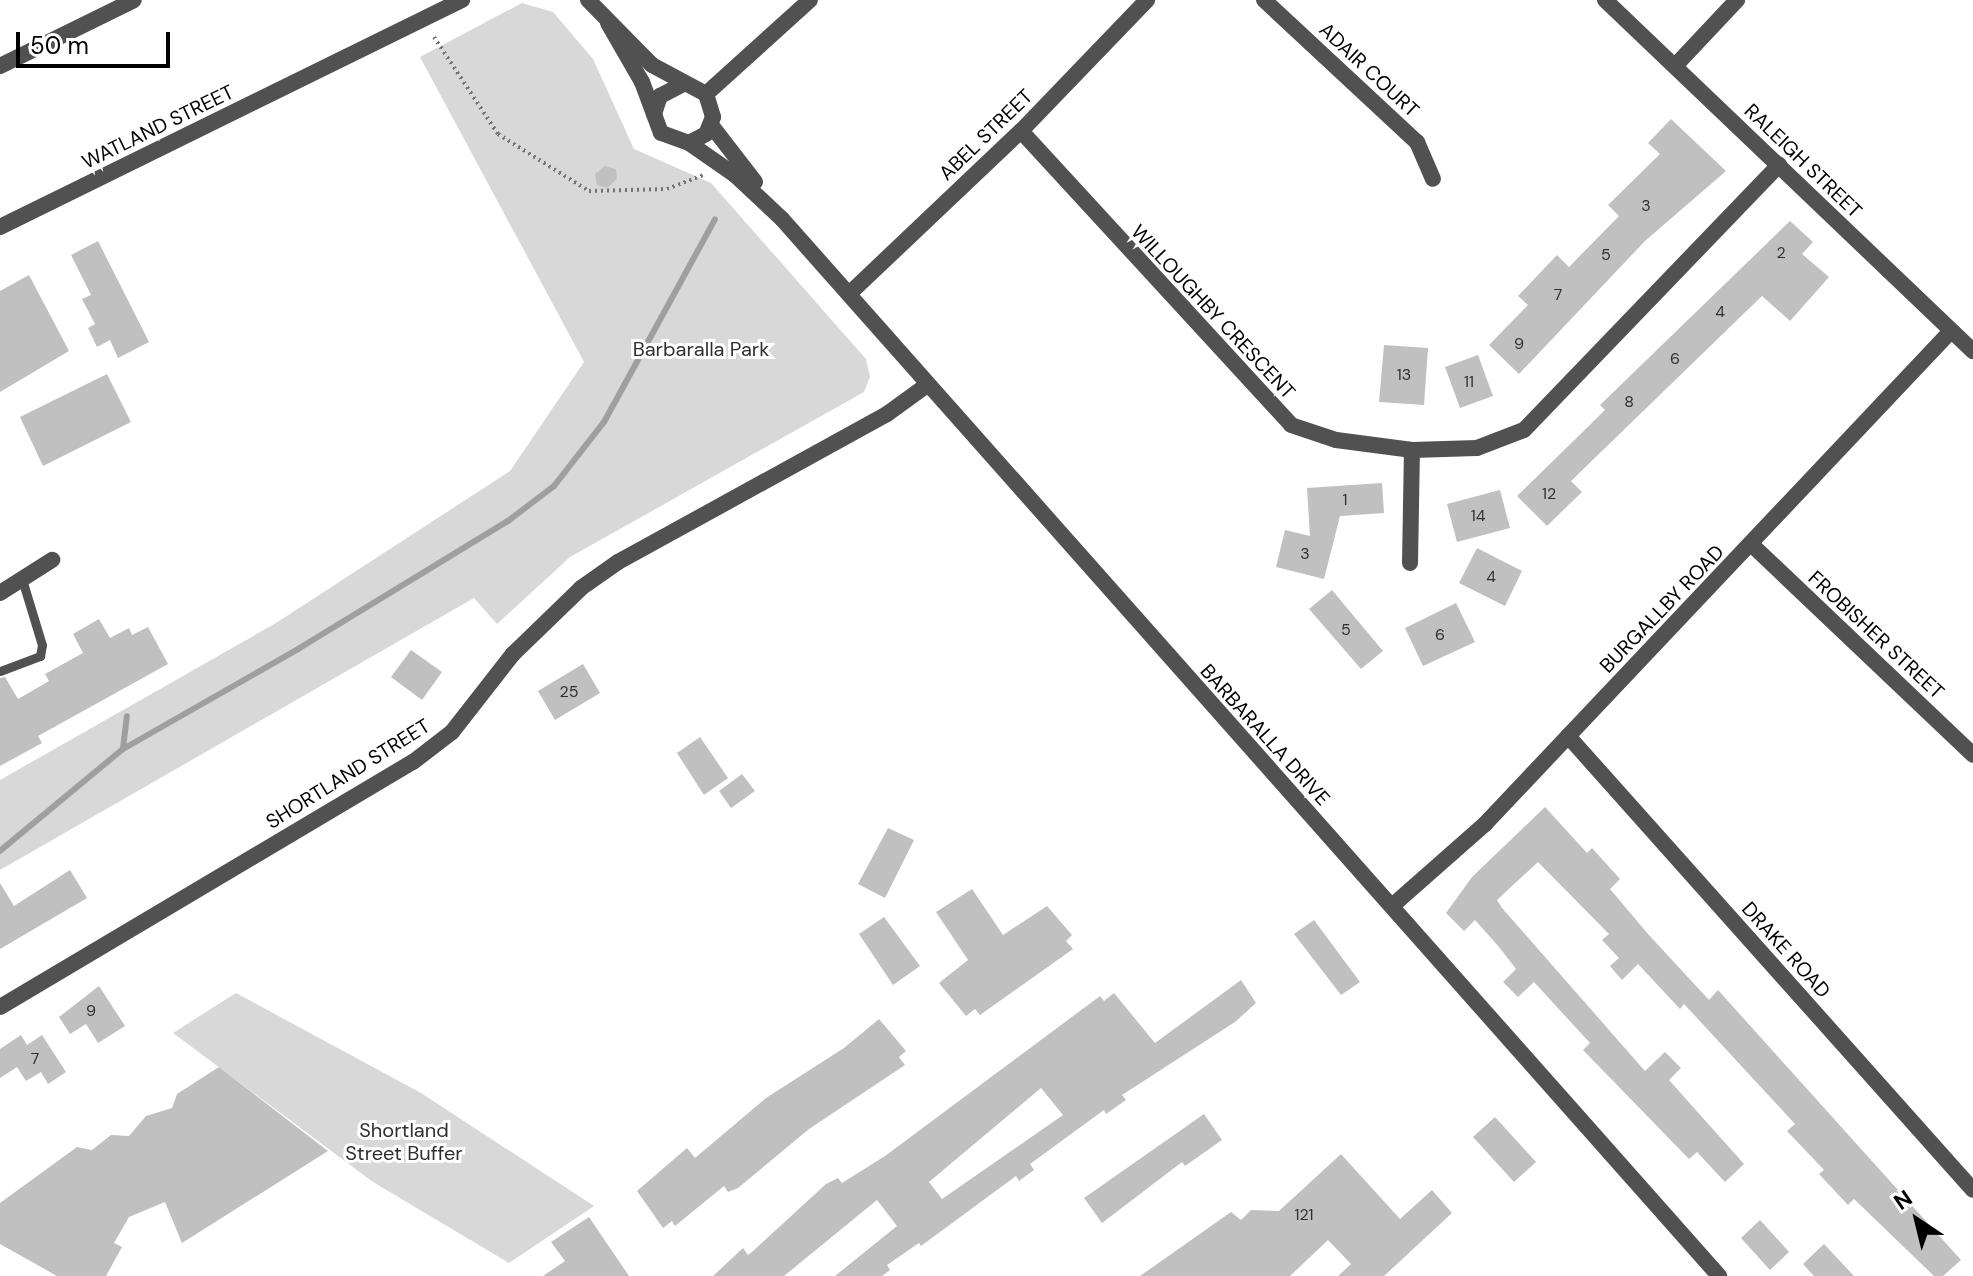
<!DOCTYPE html>
<style>
body{margin:0}
#map{position:relative;width:1973px;height:1276px;overflow:hidden;background:#fff;font-family:"DM Sans",sans-serif}
div>[style]{position:absolute}
[style*='--x']{left:calc(var(--x)*1px);top:calc(var(--y)*1px);width:calc(var(--w)*1px);rotate:calc(var(--a)*1deg)}
.green>*{inset:0;background:#d8d8d8}
.stream>*{height:6px;margin:-3px;padding:0 3px;transform-origin:3px;border-radius:3px;background:#9f9f9f}
.building>*{inset:0;background:#c0c0c0}
.path>*{height:4px;margin-top:-2px;transform-origin:0;background:repeating-linear-gradient(90deg,#737373 0 2px,transparent 0 6px)}
.service>*{height:9px;margin:-4.5px;padding:0 4.5px;transform-origin:4.5px;border-radius:4.5px;background:#515151}
.minor>*{height:16px;margin:-8px;padding:0 8px;transform-origin:8px;border-radius:8px;background:#515151}
.tertiary>*{height:16px;margin:-8px;padding:0 8px;transform-origin:8px;border-radius:8px;background:#515151}
span{translate:-50% -50%;white-space:nowrap;text-align:center;line-height:1.15;-webkit-text-stroke:6px #fff;paint-order:stroke}
.number-label{font-size:16px;color:#303030}
.number-label span{-webkit-text-stroke-width:0}
.street-label{font-size:20px;color:#000}
.park-label{font-size:20px;color:#2f2f2f}
.north{position:absolute;left:1877px;top:1180px;width:80px;height:80px;-webkit-text-stroke:6px #fff;paint-order:stroke;rotate:325deg;font-size:22px;font-weight:700;line-height:32px;text-align:center;color:#000}
.north::after{content:'';display:block;margin:auto;width:28px;height:36px;background:#000;clip-path:polygon(50% 0,100% 100%,50% 72%,0 100%)}
.scale{position:absolute;left:16px;top:32px;width:154px;height:36px;box-sizing:border-box;border:4px solid #000;border-top:0;padding-left:10px;font-size:24px;line-height:28px;white-space:nowrap;color:#000;-webkit-text-stroke:6px #fff;paint-order:stroke}
</style>
<div id="map">
<div class="green">
<div style="clip-path:polygon(522px 3px,553px 12px,593px 59px,634px 149px,711px 183px,866px 359px,870px 377px,864px 392px,570px 557px,497px 624px,474px 598px,0 870px,0 780px,276px 623px,510px 471px,584px 362px,420px 57px)"></div>
<div style="clip-path:polygon(236px 993px,421px 1093px,594px 1206px,509px 1263px,373px 1182px,173px 1033px)"></div>
</div>
<div class="stream">
<div style="--x:123;--y:748;--w:32;--a:-83"></div>
<div style="--x:0;--y:851;--w:160;--a:-39.7"></div>
<div style="--x:123;--y:749;--w:202;--a:-29.7"></div>
<div style="--x:298;--y:649;--w:246;--a:-31.4"></div>
<div style="--x:508;--y:521;--w:58;--a:-37.3"></div>
<div style="--x:554;--y:486;--w:81;--a:-52"></div>
<div style="--x:604;--y:422;--w:231;--a:-61.3"></div>
</div>
<div class="building">
<div style="clip-path:polygon(1671px 119px,1726px 171px,1645px 241px,1519px 374px,1489px 345px,1528px 305px,1518px 296px,1557px 255px,1569px 267px,1619px 216px,1608px 205px,1660px 154px,1648px 143px)"></div>
<div style="clip-path:polygon(605px 166px,616px 169px,617px 179px,607px 188px,597px 185px,595px 174px)"></div>
<div style="clip-path:polygon(1790px 221px,1813px 242px,1802px 254px,1829px 277px,1790px 321px,1762px 296px,1571px 481px,1582px 492px,1547px 526px,1517px 496px,1605px 410px,1600px 405px)"></div>
<div style="clip-path:polygon(98px 241px,149px 342px,118px 358px,110px 340px,97px 347px,88px 328px,95px 324px,82px 299px,91px 295px,71px 255px)"></div>
<div style="clip-path:polygon(29px 275px,69px 351px,0 392px,0 291px)"></div>
<div style="clip-path:polygon(1384px 345px,1428px 348px,1424px 405px,1379px 402px)"></div>
<div style="clip-path:polygon(1478px 355px,1493px 396px,1460px 408px,1445px 367px)"></div>
<div style="clip-path:polygon(107px 374px,131px 422px,43px 466px,20px 417px)"></div>
<div style="clip-path:polygon(1382px 483px,1384px 513px,1340px 516px,1324px 579px,1276px 567px,1285px 530px,1310px 536px,1307px 488px)"></div>
<div style="clip-path:polygon(1500px 490px,1510px 528px,1457px 542px,1447px 504px)"></div>
<div style="clip-path:polygon(1477px 548px,1522px 571px,1505px 606px,1459px 583px)"></div>
<div style="clip-path:polygon(1332px 590px,1383px 651px,1361px 669px,1309px 609px)"></div>
<div style="clip-path:polygon(1456px 603px,1475px 642px,1423px 666px,1405px 628px)"></div>
<div style="clip-path:polygon(99px 619px,110px 638px,129px 628px,132px 635px,148px 627px,168px 664px,38px 736px,42px 743px,0 766px,0 678px,5px 677px,18px 699px,49px 681px,45px 674px,83px 653px,73px 634px)"></div>
<div style="clip-path:polygon(411px 650px,442px 672px,422px 700px,391px 677px)"></div>
<div style="clip-path:polygon(583px 664px,600px 693px,555px 720px,538px 691px)"></div>
<div style="clip-path:polygon(700px 737px,728px 778px,704px 795px,677px 753px)"></div>
<div style="clip-path:polygon(742px 774px,755px 791px,731px 808px,719px 791px)"></div>
<div style="clip-path:polygon(1545px 807px,1587px 853px,1592px 848px,1620px 879px,1610px 889px,1648px 934px,1709px 1000px,1718px 990px,1961px 1260px,1943px 1276px,1934px 1276px,1854px 1199px,1848px 1205px,1819px 1174px,1824px 1170px,1787px 1131px,1795px 1124px,1684px 1004px,1680px 1009px,1638px 964px,1622px 980px,1610px 966px,1619px 958px,1602px 940px,1609px 934px,1538px 862px,1497px 900px,1502px 908px,1645px 1071px,1665px 1052px,1681px 1068px,1669px 1080px,1744px 1164px,1725px 1182px,1697px 1152px,1689px 1159px,1583px 1050px,1590px 1043px,1534px 982px,1518px 997px,1503px 982px,1516px 969px,1499px 947px,1475px 920px,1464px 931px,1446px 913px,1472px 877px)"></div>
<div style="clip-path:polygon(888px 828px,914px 840px,885px 898px,858px 884px)"></div>
<div style="clip-path:polygon(70px 870px,87px 898px,0 949px,0 883px,14px 906px)"></div>
<div style="clip-path:polygon(972px 889px,1003px 935px,1047px 906px,1072px 935px,1066px 941px,1073px 949px,980px 1015px,975px 1009px,966px 1016px,939px 983px,968px 960px,936px 912px)"></div>
<div style="clip-path:polygon(884px 917px,920px 966px,893px 985px,859px 934px)"></div>
<div style="clip-path:polygon(1314px 920px,1360px 982px,1341px 995px,1294px 934px)"></div>
<div style="clip-path:polygon(evenodd,1241px 980px,1256px 1003px,1235px 1022px,1122px 1095px,1126px 1100px,1106px 1114px,1104px 1110px,1030px 1164px,1034px 1170px,1019px 1181px,1016px 1176px,921px 1246px,919px 1243px,887px 1265px,890px 1270px,882px 1276px,835px 1276px,897px 1226px,877px 1200px,784px 1276px,713px 1276px,743px 1248px,748px 1255px,753px 1251px,826px 1184px,838px 1178px,842px 1183px,885px 1156px,1100px 996px,1104px 1001px,1114px 993px,1155px 1043px,1241px 980px,1041px 1088px,1063px 1115px,942px 1199px,929px 1182px,1041px 1088px)"></div>
<div style="clip-path:polygon(99px 986px,125px 1026px,98px 1043px,86px 1024px,70px 1034px,59px 1017px)"></div>
<div style="clip-path:polygon(879px 1019px,906px 1051px,899px 1057px,905px 1065px,809px 1129px,738px 1188px,728px 1192px,724px 1186px,675px 1226px,672px 1221px,663px 1228px,637px 1191px,687px 1148px,695px 1158px,766px 1098px,844px 1048px)"></div>
<div style="clip-path:polygon(21px 1035px,27px 1045px,42px 1035px,66px 1072px,48px 1084px,41px 1072px,26px 1081px,17px 1067px,0 1078px,0 1049px)"></div>
<div style="clip-path:polygon(219px 1067px,328px 1151px,182px 1243px,165px 1202px,129px 1217px,114px 1243px,122px 1247px,106px 1276px,57px 1276px,0 1244px,0 1203px,77px 1147px,92px 1150px,111px 1135px,129px 1136px,146px 1116px,172px 1108px,177px 1094px)"></div>
<div style="clip-path:polygon(1204px 1114px,1222px 1140px,1185px 1166px,1182px 1162px,1102px 1223px,1084px 1198px)"></div>
<div style="clip-path:polygon(1495px 1117px,1536px 1162px,1514px 1182px,1473px 1137px)"></div>
<div style="clip-path:polygon(1341px 1154px,1400px 1219px,1432px 1190px,1452px 1213px,1384px 1276px,1338px 1276px,1351px 1264px,1328px 1240px,1290px 1276px,1140px 1276px,1231px 1212px,1241px 1220px,1251px 1210px,1279px 1211px)"></div>
<div style="clip-path:polygon(589px 1217px,629px 1276px,543px 1276px,565px 1261px,551px 1242px)"></div>
<div style="clip-path:polygon(1760px 1220px,1789px 1252px,1770px 1270px,1741px 1238px)"></div>
<div style="clip-path:polygon(1824px 1244px,1854px 1276px,1814px 1276px,1803px 1264px)"></div>
</div>
<div class="path">
<div style="--x:434;--y:37;--w:116;--a:56.6"></div>
<div style="--x:498;--y:134;--w:107;--a:32.1"></div>
<div style="--x:589;--y:191;--w:78;--a:-1.5"></div>
<div style="--x:667;--y:189;--w:40;--a:-21"></div>
</div>
<div class="service">
<div style="--x:0;--y:671;--w:43;--a:-20.6"></div>
<div style="--x:40;--y:656;--w:11;--a:-80"></div>
<div style="--x:42;--y:645;--w:69;--a:-106.9"></div>
</div>
<div class="minor">
<div style="--x:1264;--y:0;--w:209;--a:42.9"></div>
<div style="--x:1417;--y:142;--w:40;--a:66.6"></div>
<div style="--x:1605;--y:0;--w:509;--a:43.65"></div>
<div style="--x:0;--y:66;--w:149;--a:-26.2"></div>
<div style="--x:1675;--y:66;--w:91;--a:-46.8"></div>
<div style="--x:706;--y:94;--w:140;--a:-42.1"></div>
<div style="--x:1021;--y:131;--w:399;--a:47.4"></div>
<div style="--x:1291;--y:425;--w:47;--a:18.4"></div>
<div style="--x:1336;--y:440;--w:77;--a:7.5"></div>
<div style="--x:1412;--y:450;--w:65;--a:-1.8"></div>
<div style="--x:1477;--y:448;--w:50;--a:-21"></div>
<div style="--x:1524;--y:430;--w:368;--a:-46.1"></div>
<div style="--x:849;--y:294;--w:237;--a:-43.5"></div>
<div style="--x:1021;--y:131;--w:182;--a:-46.1"></div>
<div style="--x:1751;--y:544;--w:306;--a:43.5"></div>
<div style="--x:1410;--y:563;--w:113;--a:-89"></div>
<div style="--x:0;--y:593;--w:62;--a:-32.4"></div>
<div style="--x:1568;--y:736;--w:608;--a:48.26"></div>
<div style="--x:1392;--y:906;--w:124;--a:-41.4"></div>
<div style="--x:1485;--y:824;--w:678;--a:-46.61"></div>
<div style="--x:0;--y:1007;--w:480;--a:-30.7"></div>
<div style="--x:413;--y:762;--w:49;--a:-37.6"></div>
<div style="--x:452;--y:732;--w:99;--a:-52"></div>
<div style="--x:513;--y:654;--w:95;--a:-44.1"></div>
<div style="--x:581;--y:588;--w:45;--a:-35.1"></div>
<div style="--x:618;--y:562;--w:307;--a:-28.8"></div>
<div style="--x:887;--y:414;--w:49;--a:-35.9"></div>
</div>
<div class="tertiary">
<div style="--x:588;--y:0;--w:91;--a:45.4"></div>
<div style="--x:652;--y:65;--w:61;--a:28.2"></div>
<div style="--x:706;--y:94;--w:24;--a:73"></div>
<div style="--x:713;--y:117;--w:18;--a:112"></div>
<div style="--x:706;--y:134;--w:19;--a:152"></div>
<div style="--x:689;--y:143;--w:30;--a:-160"></div>
<div style="--x:661;--y:133;--w:54;--a:-110.4"></div>
<div style="--x:642;--y:82;--w:68;--a:-120"></div>
<div style="--x:654;--y:114;--w:19;--a:-72"></div>
<div style="--x:660;--y:96;--w:27;--a:-27"></div>
<div style="--x:711;--y:125;--w:72;--a:52.3"></div>
<div style="--x:689;--y:143;--w:56;--a:34.8"></div>
<div style="--x:735;--y:175;--w:64;--a:43.1"></div>
<div style="--x:782;--y:219;--w:1413;--a:48.44"></div>
<div style="--x:0;--y:227;--w:515;--a:-26.17"></div>
</div>
<div class="number-label">
<span style="left:1646px;top:206px">3</span>
<span style="left:1781px;top:253px">2</span>
<span style="left:1606px;top:255px">5</span>
<span style="left:1558px;top:295px">7</span>
<span style="left:1720px;top:312px">4</span>
<span style="left:1519px;top:344px">9</span>
<span style="left:1675px;top:359px">6</span>
<span style="left:1404px;top:375px">13</span>
<span style="left:1469px;top:382px">11</span>
<span style="left:1629px;top:402px">8</span>
<span style="left:1549px;top:494px">12</span>
<span style="left:1345px;top:500px">1</span>
<span style="left:1478px;top:516px">14</span>
<span style="left:1305px;top:554px">3</span>
<span style="left:1491px;top:577px">4</span>
<span style="left:1346px;top:630px">5</span>
<span style="left:1440px;top:635px">6</span>
<span style="left:569px;top:692px">25</span>
<span style="left:91px;top:1011px">9</span>
<span style="left:35px;top:1059px">7</span>
<span style="left:1304px;top:1215px">121</span>
</div>
<div class="street-label">
<span style="left:1369px;top:70px;rotate:43deg">ADAIR COURT</span>
<span style="left:158px;top:127px;rotate:-26deg">WATLAND STREET</span>
<span style="left:986px;top:135px;rotate:-44deg">ABEL STREET</span>
<span style="left:1803px;top:161px;rotate:44deg">RALEIGH STREET</span>
<span style="left:1213px;top:312px;rotate:47deg">WILLOUGHBY CRESCENT</span>
<span style="left:1662px;top:609px;rotate:-46deg">BURGALLBY ROAD</span>
<span style="left:1876px;top:635px;rotate:43deg">FROBISHER STREET</span>
<span style="left:1265px;top:735px;rotate:48deg">BARBARALLA DRIVE</span>
<span style="left:348px;top:774px;rotate:-32deg">SHORTLAND STREET</span>
<span style="left:1786px;top:950px;rotate:48deg">DRAKE ROAD</span>
</div>
<div class="park-label">
<span style="left:701px;top:349px">Barbaralla Park</span>
<span style="left:404px;top:1142px">Shortland<br>Street Buffer</span>
</div>
<div class="north">N</div>
<div class="scale">50 m</div>
</div>
